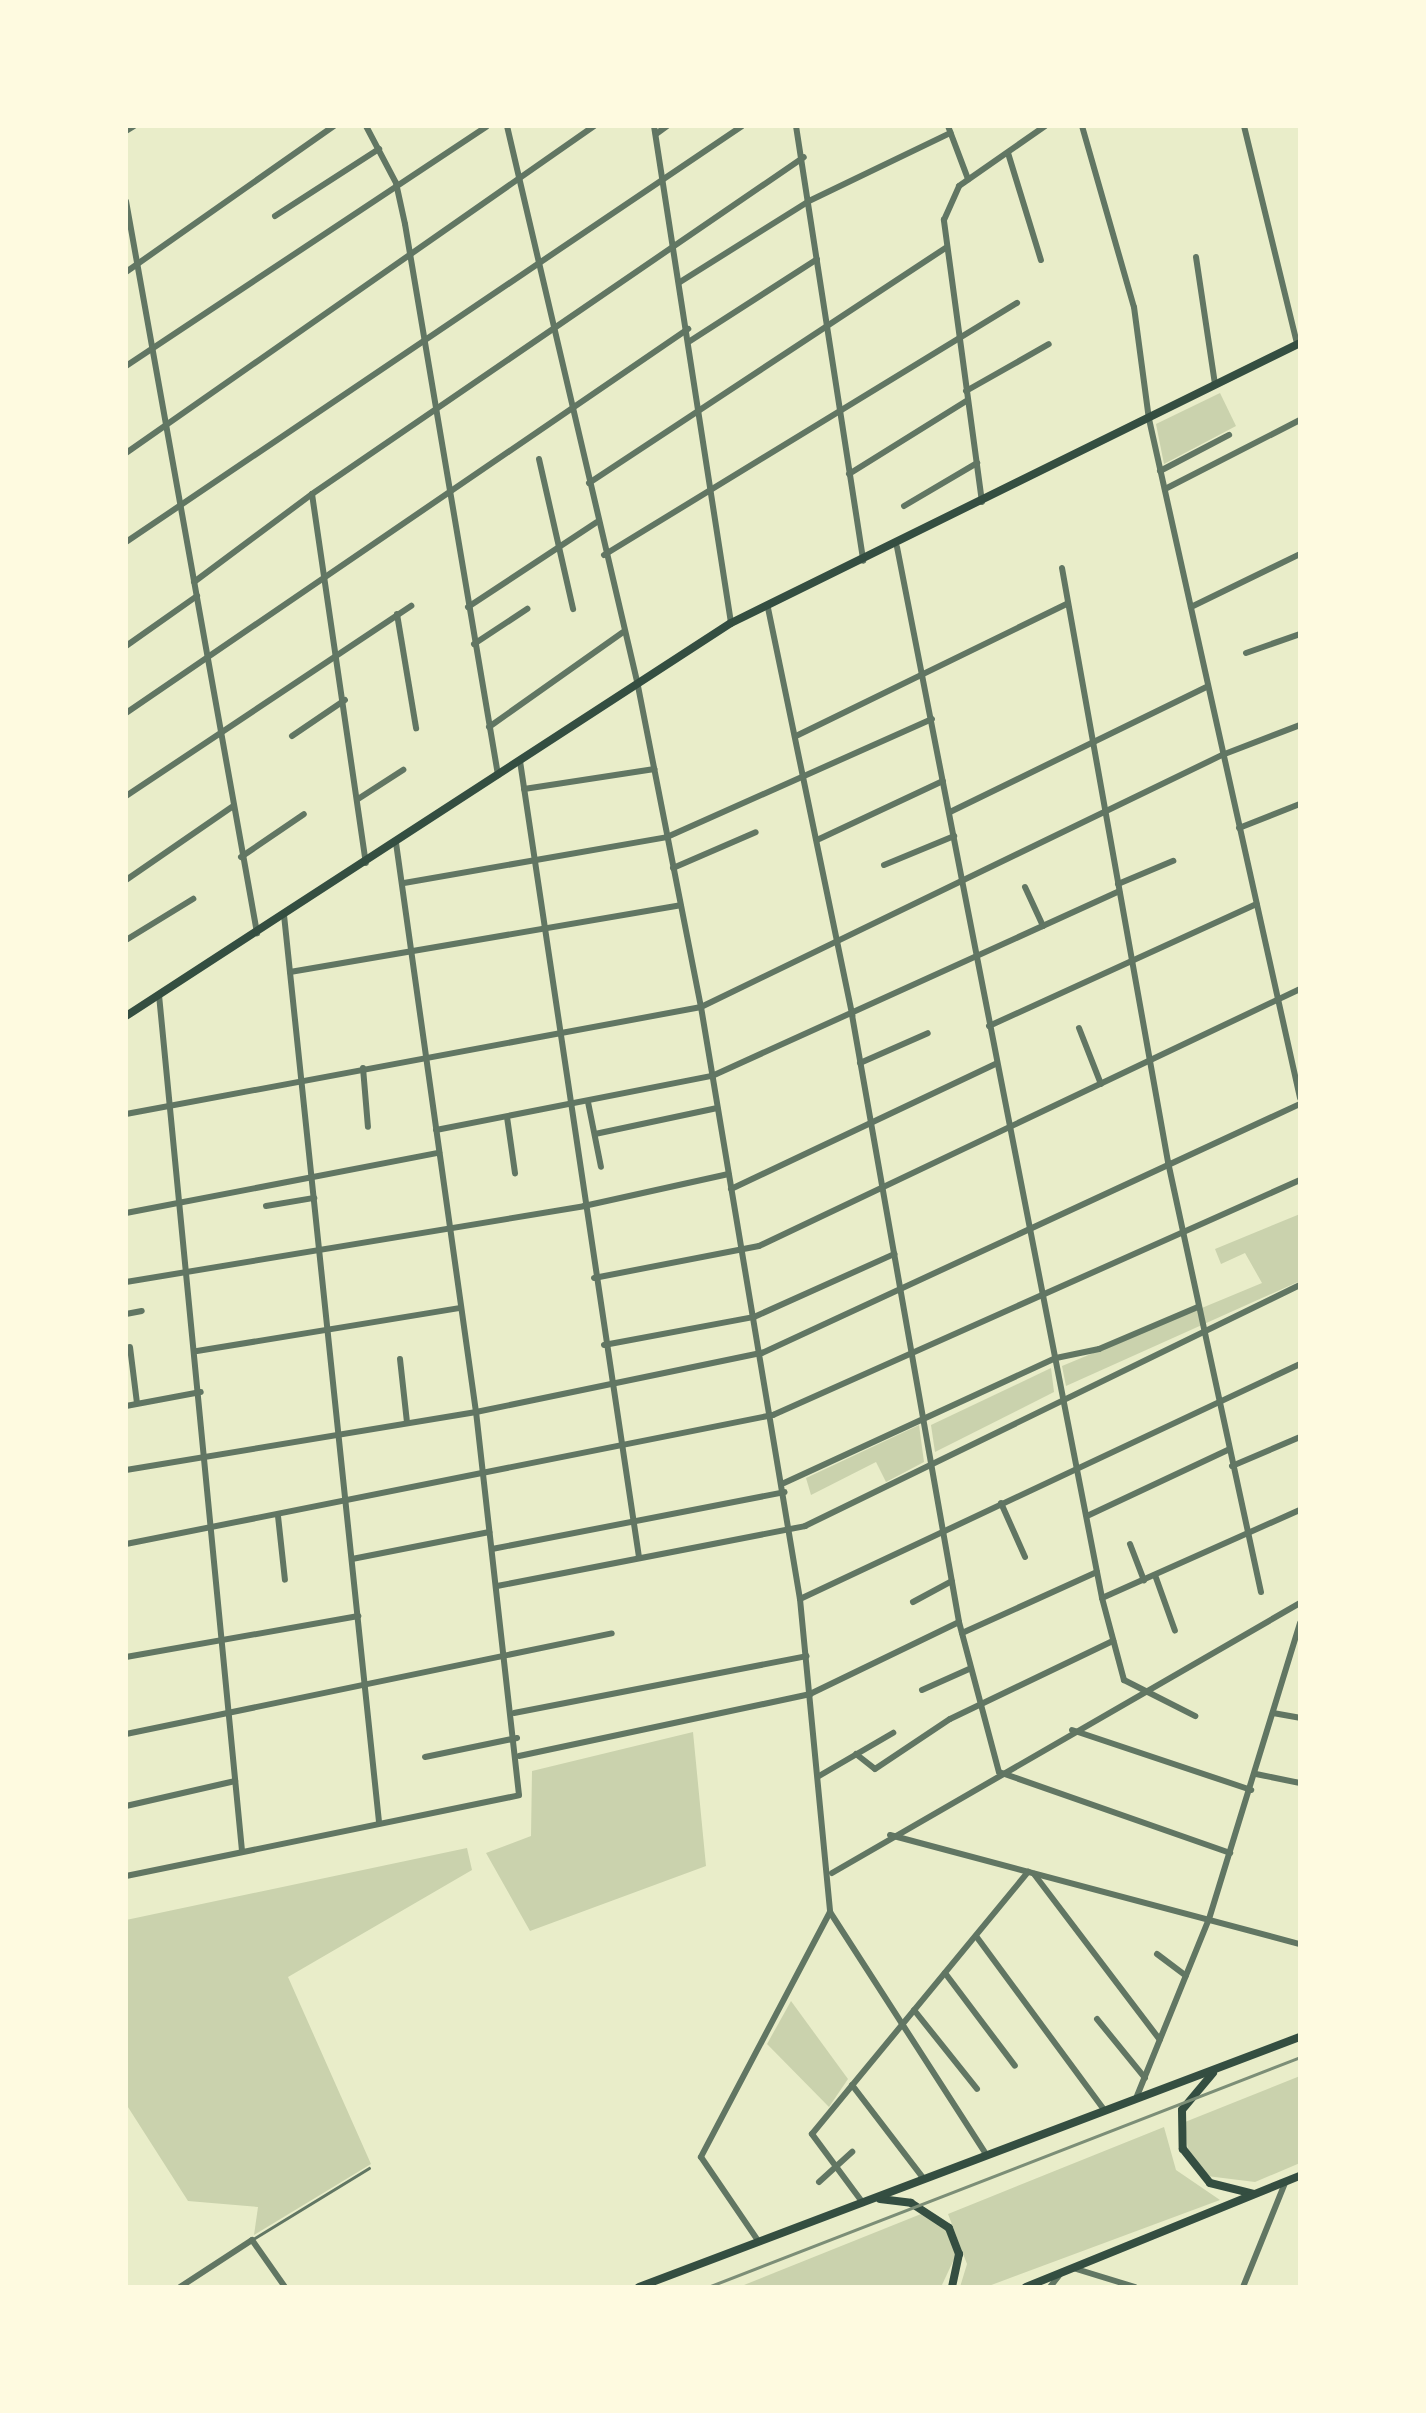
<!DOCTYPE html>
<style>
body{margin:0}
#map{position:relative;width:1426px;height:2413px;overflow:hidden;background:#e9edc9;font-family:"Space Grotesk",sans-serif}
div>[style]{position:absolute}
[style*='--x']{left:calc(var(--x)*1px);top:calc(var(--y)*1px);width:calc(var(--w)*1px);rotate:calc(var(--a)*1deg)}
.green>*{inset:0;background:#cad2ad}
.service>*{height:3px;margin:-1.5px;padding:0 1.5px;transform-origin:1.5px;border-radius:1.5px;background:#617663}
.minor>*{height:6px;margin:-3px;padding:0 3px;transform-origin:3px;border-radius:3px;background:#617663}
.secondary>*{height:8px;margin:-4px;padding:0 4px;transform-origin:4px;border-radius:4px;background:#344e41}
.rail>*{height:3px;margin:-1.5px;padding:0 1.5px;transform-origin:1.5px;border-radius:1.5px;background:#7c8e77}
span{translate:-50% -50%;white-space:nowrap;text-align:center;line-height:1.15;-webkit-text-stroke:8px #fefae0;paint-order:stroke}
.frame{position:absolute;inset:0;border:128px solid #fefae0;pointer-events:none}
</style>
<div id="map">
<div class="green">
<div style="clip-path:polygon(1220px 393px,1236px 426px,1164px 464px,1156px 424px)"></div>
<div style="clip-path:polygon(1300px 1214px,1300px 1281px,1066px 1386px,1062px 1366px,1262px 1283px,1245px 1253px,1221px 1264px,1215px 1249px)"></div>
<div style="clip-path:polygon(1051px 1368px,1054px 1392px,935px 1452px,931px 1425px)"></div>
<div style="clip-path:polygon(919px 1425px,924px 1462px,886px 1482px,876px 1462px,811px 1495px,806px 1478px)"></div>
<div style="clip-path:polygon(693px 1732px,706px 1866px,530px 1931px,486px 1853px,531px 1836px,532px 1771px)"></div>
<div style="clip-path:polygon(467px 1848px,472px 1870px,288px 1977px,371px 2164px,254px 2235px,258px 2207px,188px 2201px,126px 2104px,126px 1920px)"></div>
<div style="clip-path:polygon(791px 2001px,848px 2079px,829px 2107px,767px 2044px)"></div>
<div style="clip-path:polygon(1300px 2076px,1300px 2163px,1255px 2182px,1207px 2176px,1188px 2153px,1185px 2122px)"></div>
<div style="clip-path:polygon(1164px 2127px,1176px 2170px,1220px 2200px,986px 2287px,960px 2287px,967px 2264px,948px 2214px)"></div>
<div style="clip-path:polygon(926px 2212px,946px 2230px,956px 2255px,941px 2287px,739px 2287px)"></div>
</div>
<div class="service">
<div style="--x:253;--y:2239;--w:136;--a:-31.5"></div>
</div>
<div class="minor">
<div style="--x:366;--y:126;--w:64;--a:62.2"></div>
<div style="--x:396;--y:183;--w:42;--a:77.6"></div>
<div style="--x:405;--y:224;--w:559;--a:80.42"></div>
<div style="--x:507;--y:126;--w:570;--a:76.82"></div>
<div style="--x:637;--y:681;--w:332;--a:78.9"></div>
<div style="--x:701;--y:1007;--w:600;--a:80.51"></div>
<div style="--x:800;--y:1599;--w:314;--a:84.5"></div>
<div style="--x:830;--y:1912;--w:277;--a:117.8"></div>
<div style="--x:701;--y:2157;--w:103;--a:55.7"></div>
<div style="--x:654;--y:126;--w:503;--a:81.19"></div>
<div style="--x:796;--y:126;--w:440;--a:81.2"></div>
<div style="--x:948;--y:126;--w:57;--a:69.3"></div>
<div style="--x:1082;--y:126;--w:188;--a:74"></div>
<div style="--x:1134;--y:307;--w:113;--a:82.4"></div>
<div style="--x:1149;--y:419;--w:696;--a:77.46"></div>
<div style="--x:1244;--y:126;--w:224;--a:76.3"></div>
<div style="--x:126;--y:131;--w:9;--a:-32"></div>
<div style="--x:656;--y:134;--w:14;--a:-36"></div>
<div style="--x:1008;--y:153;--w:112;--a:72.9"></div>
<div style="--x:126;--y:201;--w:744;--a:79.85"></div>
<div style="--x:275;--y:216;--w:124;--a:-32.8"></div>
<div style="--x:1196;--y:257;--w:128;--a:81.5"></div>
<div style="--x:126;--y:272;--w:254;--a:-35.1"></div>
<div style="--x:680;--y:282;--w:152;--a:-32.1"></div>
<div style="--x:809;--y:201;--w:157;--a:-25.7"></div>
<div style="--x:690;--y:341;--w:151;--a:-32.8"></div>
<div style="--x:126;--y:366;--w:433;--a:-33.6"></div>
<div style="--x:966;--y:391;--w:95;--a:-29.5"></div>
<div style="--x:126;--y:453;--w:571;--a:-34.94"></div>
<div style="--x:539;--y:459;--w:154;--a:77.2"></div>
<div style="--x:1160;--y:471;--w:78;--a:-27.6"></div>
<div style="--x:849;--y:474;--w:140;--a:-31.9"></div>
<div style="--x:589;--y:483;--w:427;--a:-33.4"></div>
<div style="--x:1165;--y:489;--w:152;--a:-27.1"></div>
<div style="--x:312;--y:494;--w:373;--a:81.7"></div>
<div style="--x:982;--y:502;--w:285;--a:-97.7"></div>
<div style="--x:944;--y:220;--w:37;--a:-66"></div>
<div style="--x:959;--y:186;--w:105;--a:-34.9"></div>
<div style="--x:904;--y:506;--w:85;--a:-30.5"></div>
<div style="--x:126;--y:542;--w:743;--a:-34.03"></div>
<div style="--x:897;--y:547;--w:1071;--a:78.96"></div>
<div style="--x:1102;--y:1598;--w:85;--a:75"></div>
<div style="--x:1124;--y:1680;--w:80;--a:26.9"></div>
<div style="--x:604;--y:555;--w:484;--a:-31.4"></div>
<div style="--x:1062;--y:568;--w:603;--a:79.88"></div>
<div style="--x:1168;--y:1162;--w:440;--a:77.8"></div>
<div style="--x:194;--y:582;--w:147;--a:-36.7"></div>
<div style="--x:312;--y:494;--w:596;--a:-34.41"></div>
<div style="--x:468;--y:607;--w:154;--a:-33.4"></div>
<div style="--x:1191;--y:607;--w:121;--a:-25.9"></div>
<div style="--x:768;--y:608;--w:416;--a:78.3"></div>
<div style="--x:852;--y:1015;--w:616;--a:80"></div>
<div style="--x:959;--y:1622;--w:155;--a:75.1"></div>
<div style="--x:999;--y:1772;--w:245;--a:19.3"></div>
<div style="--x:397;--y:614;--w:116;--a:80.5"></div>
<div style="--x:474;--y:644;--w:64;--a:-33.4"></div>
<div style="--x:126;--y:646;--w:87;--a:-35.2"></div>
<div style="--x:1246;--y:653;--w:57;--a:-19.4"></div>
<div style="--x:126;--y:713;--w:681;--a:-34.34"></div>
<div style="--x:489;--y:727;--w:164;--a:-35.3"></div>
<div style="--x:292;--y:736;--w:64;--a:-34.2"></div>
<div style="--x:796;--y:736;--w:301;--a:-26"></div>
<div style="--x:520;--y:761;--w:805;--a:81.5"></div>
<div style="--x:524;--y:789;--w:132;--a:-8.7"></div>
<div style="--x:126;--y:796;--w:343;--a:-33.7"></div>
<div style="--x:358;--y:799;--w:54;--a:-32.8"></div>
<div style="--x:950;--y:812;--w:287;--a:-26"></div>
<div style="--x:1239;--y:828;--w:66;--a:-21.5"></div>
<div style="--x:817;--y:840;--w:139;--a:-25.1"></div>
<div style="--x:241;--y:857;--w:76;--a:-34.3"></div>
<div style="--x:884;--y:865;--w:76;--a:-22.5"></div>
<div style="--x:673;--y:868;--w:90;--a:-23.4"></div>
<div style="--x:126;--y:880;--w:129;--a:-34.6"></div>
<div style="--x:404;--y:883;--w:267;--a:-9.9"></div>
<div style="--x:667;--y:837;--w:290;--a:-24"></div>
<div style="--x:1118;--y:884;--w:60;--a:-22.7"></div>
<div style="--x:1025;--y:887;--w:43;--a:65.2"></div>
<div style="--x:284;--y:915;--w:912;--a:84.02"></div>
<div style="--x:126;--y:940;--w:79;--a:-31.5"></div>
<div style="--x:290;--y:972;--w:396;--a:-9.7"></div>
<div style="--x:159;--y:995;--w:859;--a:84.46"></div>
<div style="--x:989;--y:1026;--w:294;--a:-24.5"></div>
<div style="--x:1079;--y:1028;--w:60;--a:68.6"></div>
<div style="--x:860;--y:1063;--w:74;--a:-23.8"></div>
<div style="--x:363;--y:1068;--w:59;--a:85.2"></div>
<div style="--x:588;--y:1102;--w:66;--a:78.7"></div>
<div style="--x:126;--y:1114;--w:585;--a:-10.54"></div>
<div style="--x:701;--y:1007;--w:579;--a:-25.81"></div>
<div style="--x:1222;--y:755;--w:84;--a:-21"></div>
<div style="--x:507;--y:1117;--w:57;--a:81.9"></div>
<div style="--x:436;--y:1130;--w:281;--a:-11.1"></div>
<div style="--x:712;--y:1076;--w:447;--a:-24.4"></div>
<div style="--x:595;--y:1134;--w:125;--a:-12"></div>
<div style="--x:731;--y:1189;--w:293;--a:-25.3"></div>
<div style="--x:266;--y:1206;--w:49;--a:-9.5"></div>
<div style="--x:126;--y:1213;--w:319;--a:-10.9"></div>
<div style="--x:594;--y:1278;--w:168;--a:-11"></div>
<div style="--x:759;--y:1246;--w:599;--a:-25.41"></div>
<div style="--x:126;--y:1282;--w:464;--a:-9.4"></div>
<div style="--x:584;--y:1206;--w:148;--a:-12.5"></div>
<div style="--x:126;--y:1314;--w:16;--a:-11"></div>
<div style="--x:604;--y:1345;--w:153;--a:-10.6"></div>
<div style="--x:754;--y:1317;--w:154;--a:-24.2"></div>
<div style="--x:130;--y:1347;--w:56;--a:82.9"></div>
<div style="--x:197;--y:1351;--w:267;--a:-9.3"></div>
<div style="--x:400;--y:1359;--w:63;--a:83.7"></div>
<div style="--x:126;--y:1406;--w:76;--a:-10.6"></div>
<div style="--x:1232;--y:1466;--w:74;--a:-23.1"></div>
<div style="--x:126;--y:1470;--w:355;--a:-9.4"></div>
<div style="--x:476;--y:1412;--w:292;--a:-11.7"></div>
<div style="--x:762;--y:1353;--w:593;--a:-24.84"></div>
<div style="--x:784;--y:1483;--w:299;--a:-24.7"></div>
<div style="--x:1056;--y:1358;--w:44;--a:-11.8"></div>
<div style="--x:1099;--y:1349;--w:108;--a:-23"></div>
<div style="--x:1001;--y:1503;--w:59;--a:66"></div>
<div style="--x:278;--y:1516;--w:64;--a:83.8"></div>
<div style="--x:1087;--y:1516;--w:156;--a:-25.1"></div>
<div style="--x:126;--y:1544;--w:660;--a:-11.28"></div>
<div style="--x:773;--y:1415;--w:577;--a:-24.03"></div>
<div style="--x:1130;--y:1544;--w:39;--a:69"></div>
<div style="--x:492;--y:1549;--w:298;--a:-11"></div>
<div style="--x:352;--y:1559;--w:140;--a:-11.1"></div>
<div style="--x:1155;--y:1575;--w:59;--a:70.3"></div>
<div style="--x:497;--y:1586;--w:314;--a:-11"></div>
<div style="--x:805;--y:1526;--w:551;--a:-25.96"></div>
<div style="--x:1102;--y:1598;--w:217;--a:-24"></div>
<div style="--x:800;--y:1599;--w:552;--a:-25.17"></div>
<div style="--x:913;--y:1602;--w:44;--a:-28.3"></div>
<div style="--x:962;--y:1633;--w:148;--a:-24.3"></div>
<div style="--x:126;--y:1657;--w:236;--a:-10"></div>
<div style="--x:922;--y:1690;--w:51;--a:-24.1"></div>
<div style="--x:514;--y:1713;--w:298;--a:-11"></div>
<div style="--x:1273;--y:1713;--w:27;--a:10"></div>
<div style="--x:1072;--y:1730;--w:189;--a:18.5"></div>
<div style="--x:126;--y:1734;--w:496;--a:-11.7"></div>
<div style="--x:856;--y:1754;--w:24;--a:38"></div>
<div style="--x:875;--y:1769;--w:90;--a:-33.7"></div>
<div style="--x:950;--y:1719;--w:181;--a:-25.6"></div>
<div style="--x:519;--y:1756;--w:298;--a:-12"></div>
<div style="--x:810;--y:1694;--w:165;--a:-25.8"></div>
<div style="--x:425;--y:1757;--w:94;--a:-11.7"></div>
<div style="--x:1256;--y:1774;--w:45;--a:11.6"></div>
<div style="--x:819;--y:1776;--w:86;--a:-30.2"></div>
<div style="--x:126;--y:1806;--w:112;--a:-12.9"></div>
<div style="--x:890;--y:1835;--w:424;--a:14.9"></div>
<div style="--x:832;--y:1873;--w:540;--a:-29.98"></div>
<div style="--x:1034;--y:1874;--w:208;--a:52.8"></div>
<div style="--x:126;--y:1876;--w:401;--a:-11.6"></div>
<div style="--x:519;--y:1795;--w:385;--a:-96.4"></div>
<div style="--x:476;--y:1412;--w:575;--a:-98"></div>
<div style="--x:830;--y:1912;--w:288;--a:57.2"></div>
<div style="--x:976;--y:1936;--w:214;--a:53.6"></div>
<div style="--x:1157;--y:1954;--w:36;--a:37"></div>
<div style="--x:945;--y:1973;--w:116;--a:53"></div>
<div style="--x:914;--y:2010;--w:101;--a:51.4"></div>
<div style="--x:1097;--y:2019;--w:76;--a:50.9"></div>
<div style="--x:852;--y:2085;--w:117;--a:52.6"></div>
<div style="--x:1137;--y:2096;--w:191;--a:-67.9"></div>
<div style="--x:1209;--y:1919;--w:310;--a:-72.9"></div>
<div style="--x:819;--y:2182;--w:45;--a:-42.3"></div>
<div style="--x:863;--y:2203;--w:86;--a:-126.5"></div>
<div style="--x:812;--y:2134;--w:340;--a:-50.5"></div>
<div style="--x:1073;--y:2268;--w:65;--a:17"></div>
<div style="--x:180;--y:2287;--w:86;--a:-33.1"></div>
<div style="--x:252;--y:2240;--w:57;--a:54.9"></div>
<div style="--x:1050;--y:2287;--w:16;--a:-52"></div>
<div style="--x:1243;--y:2287;--w:112;--a:-68"></div>
</div>
<div class="secondary">
<div style="--x:126;--y:1016;--w:721;--a:-33.01"></div>
<div style="--x:731;--y:623;--w:634;--a:-26.2"></div>
<div style="--x:1213;--y:2073;--w:48;--a:130"></div>
<div style="--x:1182;--y:2110;--w:39;--a:89"></div>
<div style="--x:1183;--y:2149;--w:43;--a:51.5"></div>
<div style="--x:1210;--y:2183;--w:45;--a:14"></div>
<div style="--x:880;--y:2199;--w:31;--a:7"></div>
<div style="--x:911;--y:2203;--w:45;--a:33.3"></div>
<div style="--x:949;--y:2228;--w:28;--a:69"></div>
<div style="--x:959;--y:2254;--w:34;--a:102"></div>
<div style="--x:639;--y:2287;--w:707;--a:-20.72"></div>
<div style="--x:1026;--y:2287;--w:296;--a:-22.1"></div>
</div>
<div class="rail">
<div style="--x:708;--y:2287;--w:635;--a:-21.23"></div>
</div>
<div class="frame"></div>
</div>
